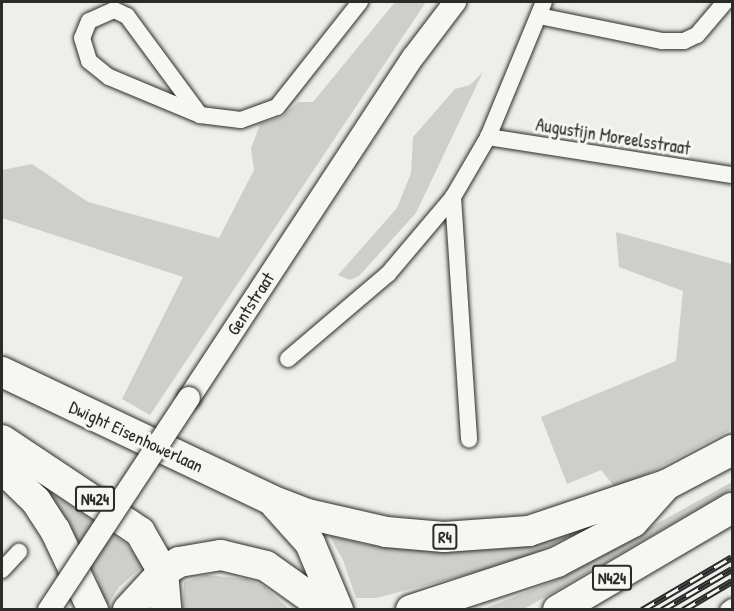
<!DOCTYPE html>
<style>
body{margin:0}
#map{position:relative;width:734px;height:611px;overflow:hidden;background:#eeeeea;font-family:"Patrick Hand",sans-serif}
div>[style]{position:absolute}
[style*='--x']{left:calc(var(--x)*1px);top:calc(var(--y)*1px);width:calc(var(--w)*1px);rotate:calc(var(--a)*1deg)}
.green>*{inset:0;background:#cececa}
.roads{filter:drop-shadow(0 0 2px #2b2b2b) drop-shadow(0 0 2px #2b2b2b)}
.street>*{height:16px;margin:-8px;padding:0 8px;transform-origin:8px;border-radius:8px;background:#f6f6f2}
.secondary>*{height:22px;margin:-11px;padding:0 11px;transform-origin:11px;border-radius:11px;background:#f6f6f2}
.highway>*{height:30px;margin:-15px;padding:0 15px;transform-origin:15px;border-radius:15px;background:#f6f6f2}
.rail>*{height:7px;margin-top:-3.5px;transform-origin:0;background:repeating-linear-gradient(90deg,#f6f6f2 0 14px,#2b2b2b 0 28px);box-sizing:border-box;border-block:2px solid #2b2b2b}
.bridges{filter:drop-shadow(0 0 2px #2b2b2b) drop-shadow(0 0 2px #2b2b2b)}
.secondary-bridge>*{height:22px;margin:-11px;padding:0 11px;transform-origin:11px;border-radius:11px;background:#f6f6f2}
span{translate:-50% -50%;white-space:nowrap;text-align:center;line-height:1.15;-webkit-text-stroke:6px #f6f6f2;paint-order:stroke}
.shield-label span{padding:2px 4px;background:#f6f6f2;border:2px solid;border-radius:4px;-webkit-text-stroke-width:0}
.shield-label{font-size:16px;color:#2b2b2b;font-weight:700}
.street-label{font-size:18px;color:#2b2b2b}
.frame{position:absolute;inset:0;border:3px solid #2b2b2b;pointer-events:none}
</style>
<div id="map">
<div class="green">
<div style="clip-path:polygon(395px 2px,426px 2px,150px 415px,122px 399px,183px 277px,2px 218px,2px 170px,32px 164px,88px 202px,219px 238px,254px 170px,251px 149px,260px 124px,283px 116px,298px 102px,313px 102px)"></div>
<div style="clip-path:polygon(483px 72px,416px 213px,359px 276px,350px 280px,338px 275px,397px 208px,411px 173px,413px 137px,455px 89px,470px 85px)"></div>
<div style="clip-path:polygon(616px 232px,732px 264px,732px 429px,617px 490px,601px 470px,567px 484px,541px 417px,676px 361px,683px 291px,619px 267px)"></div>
<div style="clip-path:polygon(732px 482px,732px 489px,524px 609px,481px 610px,554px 581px)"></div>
<div style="clip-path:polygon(37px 483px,126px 544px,143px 566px,119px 587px,105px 609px,98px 579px)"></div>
<div style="clip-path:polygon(591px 527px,513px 563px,376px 598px,356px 598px,343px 560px,329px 535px,367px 545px,468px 550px)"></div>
<div style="clip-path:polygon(206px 575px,247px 579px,265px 587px,289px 609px,183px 609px,184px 582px)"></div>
</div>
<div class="roads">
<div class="street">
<div style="--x:539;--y:16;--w:126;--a:11.5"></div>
<div style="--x:662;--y:41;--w:22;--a:0"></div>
<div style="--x:684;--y:41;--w:14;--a:-25"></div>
<div style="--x:697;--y:35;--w:43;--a:-49.7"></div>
<div style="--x:200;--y:115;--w:123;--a:-126.4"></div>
<div style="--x:127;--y:16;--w:14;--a:-155"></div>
<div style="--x:114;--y:10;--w:27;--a:156"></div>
<div style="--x:89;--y:21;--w:18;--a:112"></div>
<div style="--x:82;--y:38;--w:24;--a:73"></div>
<div style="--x:89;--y:61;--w:26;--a:39"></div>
<div style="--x:109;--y:77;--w:99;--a:22.7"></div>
<div style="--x:200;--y:115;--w:41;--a:7"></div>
<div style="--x:241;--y:120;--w:38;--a:-20"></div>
<div style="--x:277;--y:107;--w:134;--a:-51.7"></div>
<div style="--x:488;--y:137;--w:247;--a:8.9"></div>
<div style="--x:453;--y:197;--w:243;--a:86.2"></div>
<div style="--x:288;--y:359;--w:131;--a:-40.4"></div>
<div style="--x:388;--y:274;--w:101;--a:-49.8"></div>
<div style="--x:453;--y:197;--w:69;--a:-59.7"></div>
<div style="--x:488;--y:137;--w:146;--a:-67.5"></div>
<div style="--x:2;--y:570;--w:25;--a:-47"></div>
<div style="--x:728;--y:610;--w:5;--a:-37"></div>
</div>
<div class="secondary">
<div style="--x:189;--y:398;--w:409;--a:-56.7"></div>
<div style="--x:414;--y:56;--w:68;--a:-52.8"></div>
</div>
<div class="highway">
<div style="--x:2;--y:372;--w:298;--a:25.4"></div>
<div style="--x:271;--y:500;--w:39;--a:21"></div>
<div style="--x:307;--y:514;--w:81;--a:12.8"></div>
<div style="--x:386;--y:532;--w:58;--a:4.9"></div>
<div style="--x:444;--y:537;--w:85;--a:-4"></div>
<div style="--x:529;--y:531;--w:145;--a:-18.6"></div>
<div style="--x:2;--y:440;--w:166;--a:33.7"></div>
<div style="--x:140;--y:532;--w:46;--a:60.1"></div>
<div style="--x:163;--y:572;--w:38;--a:85"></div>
<div style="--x:2;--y:468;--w:47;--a:44.1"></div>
<div style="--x:36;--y:501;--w:35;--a:57"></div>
<div style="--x:55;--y:530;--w:89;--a:64.6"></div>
<div style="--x:276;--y:505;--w:51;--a:48.2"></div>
<div style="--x:310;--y:543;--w:73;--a:67.3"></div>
<div style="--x:128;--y:610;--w:52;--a:-47.4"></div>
<div style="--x:163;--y:572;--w:19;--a:-32"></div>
<div style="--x:179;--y:562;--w:43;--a:-9.5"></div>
<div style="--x:221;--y:555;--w:46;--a:13.7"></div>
<div style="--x:266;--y:566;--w:76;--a:35.4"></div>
<div style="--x:411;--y:610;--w:154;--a:-18.2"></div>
<div style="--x:557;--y:562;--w:86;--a:-27.8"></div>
<div style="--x:633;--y:522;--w:50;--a:-48.3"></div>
<div style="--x:666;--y:485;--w:75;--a:-27.9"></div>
<div style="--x:558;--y:610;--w:202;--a:-30.4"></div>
</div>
</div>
<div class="rail">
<div style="--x:642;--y:610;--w:104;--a:-30.5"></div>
<div style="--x:662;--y:610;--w:81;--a:-30.4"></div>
<div style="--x:683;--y:610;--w:57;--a:-30.6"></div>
</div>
<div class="bridges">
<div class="secondary-bridge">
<div style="--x:49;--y:610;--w:254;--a:-56.6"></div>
</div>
</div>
<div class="shield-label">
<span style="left:95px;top:499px">N424</span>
<span style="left:445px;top:537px">R4</span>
<span style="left:612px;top:578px">N424</span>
</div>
<div class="street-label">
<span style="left:613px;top:137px;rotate:9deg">Augustijn Moreelsstraat</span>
<span style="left:251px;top:304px;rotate:-57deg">Gentstraat</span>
<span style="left:136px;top:437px;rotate:25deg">Dwight Eisenhowerlaan</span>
</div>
<div class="frame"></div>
</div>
